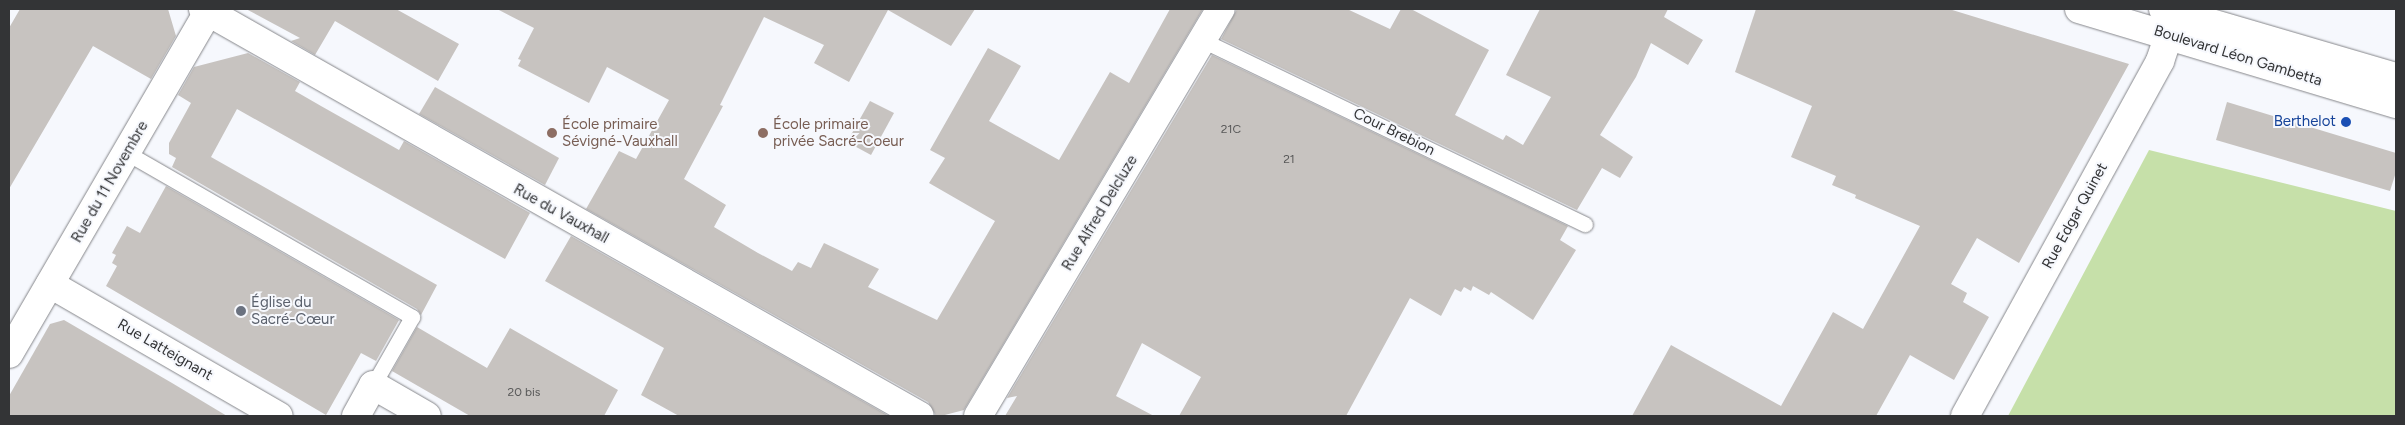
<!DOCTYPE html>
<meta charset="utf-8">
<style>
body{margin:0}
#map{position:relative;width:2405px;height:425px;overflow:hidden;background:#f6f8fd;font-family:Figtree,sans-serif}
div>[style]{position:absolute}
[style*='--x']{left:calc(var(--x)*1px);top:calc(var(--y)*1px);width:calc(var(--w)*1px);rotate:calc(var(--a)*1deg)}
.green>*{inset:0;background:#c6e0a9}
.building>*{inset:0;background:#c7c3c0}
.roads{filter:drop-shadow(0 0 1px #85868a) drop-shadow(0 0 1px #85868a)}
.service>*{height:15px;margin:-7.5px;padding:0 7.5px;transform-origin:7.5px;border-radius:7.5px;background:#fff}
.minor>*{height:28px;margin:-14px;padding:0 14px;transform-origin:14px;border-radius:14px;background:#fff}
.primary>*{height:28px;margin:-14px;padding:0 14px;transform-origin:14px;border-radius:14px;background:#fff}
.dots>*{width:14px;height:14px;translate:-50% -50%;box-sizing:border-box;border:2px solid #f6f8fd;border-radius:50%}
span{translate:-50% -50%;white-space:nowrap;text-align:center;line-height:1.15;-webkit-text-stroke:4px #f6f8fd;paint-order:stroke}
.number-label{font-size:12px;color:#585858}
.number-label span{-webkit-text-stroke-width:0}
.street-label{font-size:15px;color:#333436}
.transit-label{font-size:15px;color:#164399}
.right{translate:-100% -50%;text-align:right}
.education-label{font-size:15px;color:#785e54}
.left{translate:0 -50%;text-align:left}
.worship-label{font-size:15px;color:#5b616d}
.frame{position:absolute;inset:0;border:10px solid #333436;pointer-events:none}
</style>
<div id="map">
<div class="green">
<div style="clip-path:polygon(2149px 150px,2396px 211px,2396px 416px,2008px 416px)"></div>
</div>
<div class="building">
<div style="clip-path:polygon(20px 9px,168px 9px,176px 36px,151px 79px,93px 46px,9px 189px,9px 28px)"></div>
<div style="clip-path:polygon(246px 9px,396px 9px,459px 44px,438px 81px,335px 21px,315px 55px,291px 41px,300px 38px)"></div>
<div style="clip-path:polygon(497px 9px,975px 9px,951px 46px,888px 10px,849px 82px,814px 63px,824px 45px,764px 17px,720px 105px,723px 106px,684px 179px,726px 205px,714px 227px,758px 253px,792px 271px,798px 262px,811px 268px,824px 243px,879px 269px,868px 287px,937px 320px,995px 221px,929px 183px,945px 158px,930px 150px,988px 48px,1021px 66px,989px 121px,1059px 160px,1110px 72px,1129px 83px,1170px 9px,1203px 9px,964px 410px,941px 416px,936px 416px,928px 402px,586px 209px,619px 151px,636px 159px,669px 100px,607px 67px,589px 103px,518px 66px,521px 60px,518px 59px,534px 28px)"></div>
<div style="clip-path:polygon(1237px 9px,1347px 9px,1390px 29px,1401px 9px,1411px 9px,1489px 50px,1455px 115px,1503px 140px,1506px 135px,1523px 145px,1551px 97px,1506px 75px,1540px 9px,1668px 9px,1664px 17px,1703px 40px,1688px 65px,1651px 43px,1636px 77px,1600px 135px,1633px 157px,1620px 178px,1602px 168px,1577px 210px,1221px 39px)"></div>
<div style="clip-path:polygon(1756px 9px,1949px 9px,2129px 64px,2019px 263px,1977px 238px,1951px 284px,1967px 293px,1963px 302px,1989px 317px,1954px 380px,1910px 355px,1876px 416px,1632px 416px,1671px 345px,1781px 406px,1833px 312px,1863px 329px,1920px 226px,1855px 198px,1856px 195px,1832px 185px,1836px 176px,1791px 157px,1812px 106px,1735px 72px)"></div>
<div style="clip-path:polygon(248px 53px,300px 82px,295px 91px,321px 106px,399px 150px,404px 141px,530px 213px,505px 259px,237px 109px,211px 157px,437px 285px,421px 315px,417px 309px,172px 167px,176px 158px,169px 154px,169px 143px,191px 103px,178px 95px,194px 67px)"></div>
<div style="clip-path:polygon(1212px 55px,1568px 226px,1560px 240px,1576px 250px,1533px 320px,1491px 292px,1489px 295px,1473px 286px,1471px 291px,1464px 287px,1461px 292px,1455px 289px,1441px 316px,1410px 298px,1346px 416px,1179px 416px,1201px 377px,1142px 343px,1116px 396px,1154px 416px,1005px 416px,1017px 396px,1007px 398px)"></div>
<div style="clip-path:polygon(435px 87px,559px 158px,545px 185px,419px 114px)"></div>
<div style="clip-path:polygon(870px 101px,894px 113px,871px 155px,847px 142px)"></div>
<div style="clip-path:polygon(2227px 102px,2396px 153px,2396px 172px,2390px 191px,2216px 140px)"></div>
<div style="clip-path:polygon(166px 186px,399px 320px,376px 361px,361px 353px,326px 415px,106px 286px,117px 266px,112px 263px,116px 255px,112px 253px,127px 226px,140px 233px)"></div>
<div style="clip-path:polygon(571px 236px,889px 416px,679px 416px,641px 395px,664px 348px,545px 281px)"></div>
<div style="clip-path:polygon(64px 320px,172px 383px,227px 416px,9px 416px,9px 396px,50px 324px)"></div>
<div style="clip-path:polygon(417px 327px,487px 368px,510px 328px,618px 390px,604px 416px,470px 416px,392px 371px)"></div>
</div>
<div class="roads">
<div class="service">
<div style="--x:1202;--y:40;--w:425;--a:25.7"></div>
<div style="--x:127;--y:153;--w:329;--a:29.9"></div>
<div style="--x:412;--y:317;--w:78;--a:119.8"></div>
</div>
<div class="minor">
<div style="--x:203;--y:9;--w:824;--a:29.58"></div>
<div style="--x:50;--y:284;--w:264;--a:30"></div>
<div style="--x:9;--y:354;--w:399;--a:-59.8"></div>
<div style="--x:356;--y:416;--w:35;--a:-61"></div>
<div style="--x:373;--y:385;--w:62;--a:29.9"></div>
<div style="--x:978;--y:416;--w:474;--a:-59.2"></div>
<div style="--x:1965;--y:416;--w:405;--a:-61.2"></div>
<div style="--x:2160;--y:61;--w:50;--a:-71.2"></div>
</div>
<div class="primary">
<div style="--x:2079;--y:9;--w:331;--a:16.7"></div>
<div style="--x:2163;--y:9;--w:243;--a:16.3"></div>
</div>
</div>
<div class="dots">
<div style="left:2346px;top:122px;background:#1a4fb4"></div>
<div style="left:552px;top:133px;background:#8d6e63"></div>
<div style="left:763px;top:133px;background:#8d6e63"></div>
<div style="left:241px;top:311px;background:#6b7280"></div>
</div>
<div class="number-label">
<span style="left:1231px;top:130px">21C</span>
<span style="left:1289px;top:160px">21</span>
<span style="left:524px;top:393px">20 bis</span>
</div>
<div class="street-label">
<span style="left:2238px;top:56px;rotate:17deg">Boulevard Léon Gambetta</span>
<span style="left:1394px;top:132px;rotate:26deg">Cour Brebion</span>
<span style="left:110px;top:182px;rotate:-60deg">Rue du 11 Novembre</span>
<span style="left:1100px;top:213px;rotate:-59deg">Rue Alfred Delcluze</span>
<span style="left:561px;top:214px;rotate:29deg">Rue du Vauxhall</span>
<span style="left:2075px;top:216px;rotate:-61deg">Rue Edgar Quinet</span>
<span style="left:165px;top:350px;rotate:30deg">Rue Latteignant</span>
</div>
<div class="transit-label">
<span class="right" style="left:2336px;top:122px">Berthelot</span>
</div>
<div class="education-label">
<span class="left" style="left:562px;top:133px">École primaire<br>Sévigné-Vauxhall</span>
<span class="left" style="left:773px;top:133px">École primaire<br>privée Sacré-Coeur</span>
</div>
<div class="worship-label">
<span class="left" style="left:251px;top:311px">Église du<br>Sacré-Cœur</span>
</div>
<div class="frame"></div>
</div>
